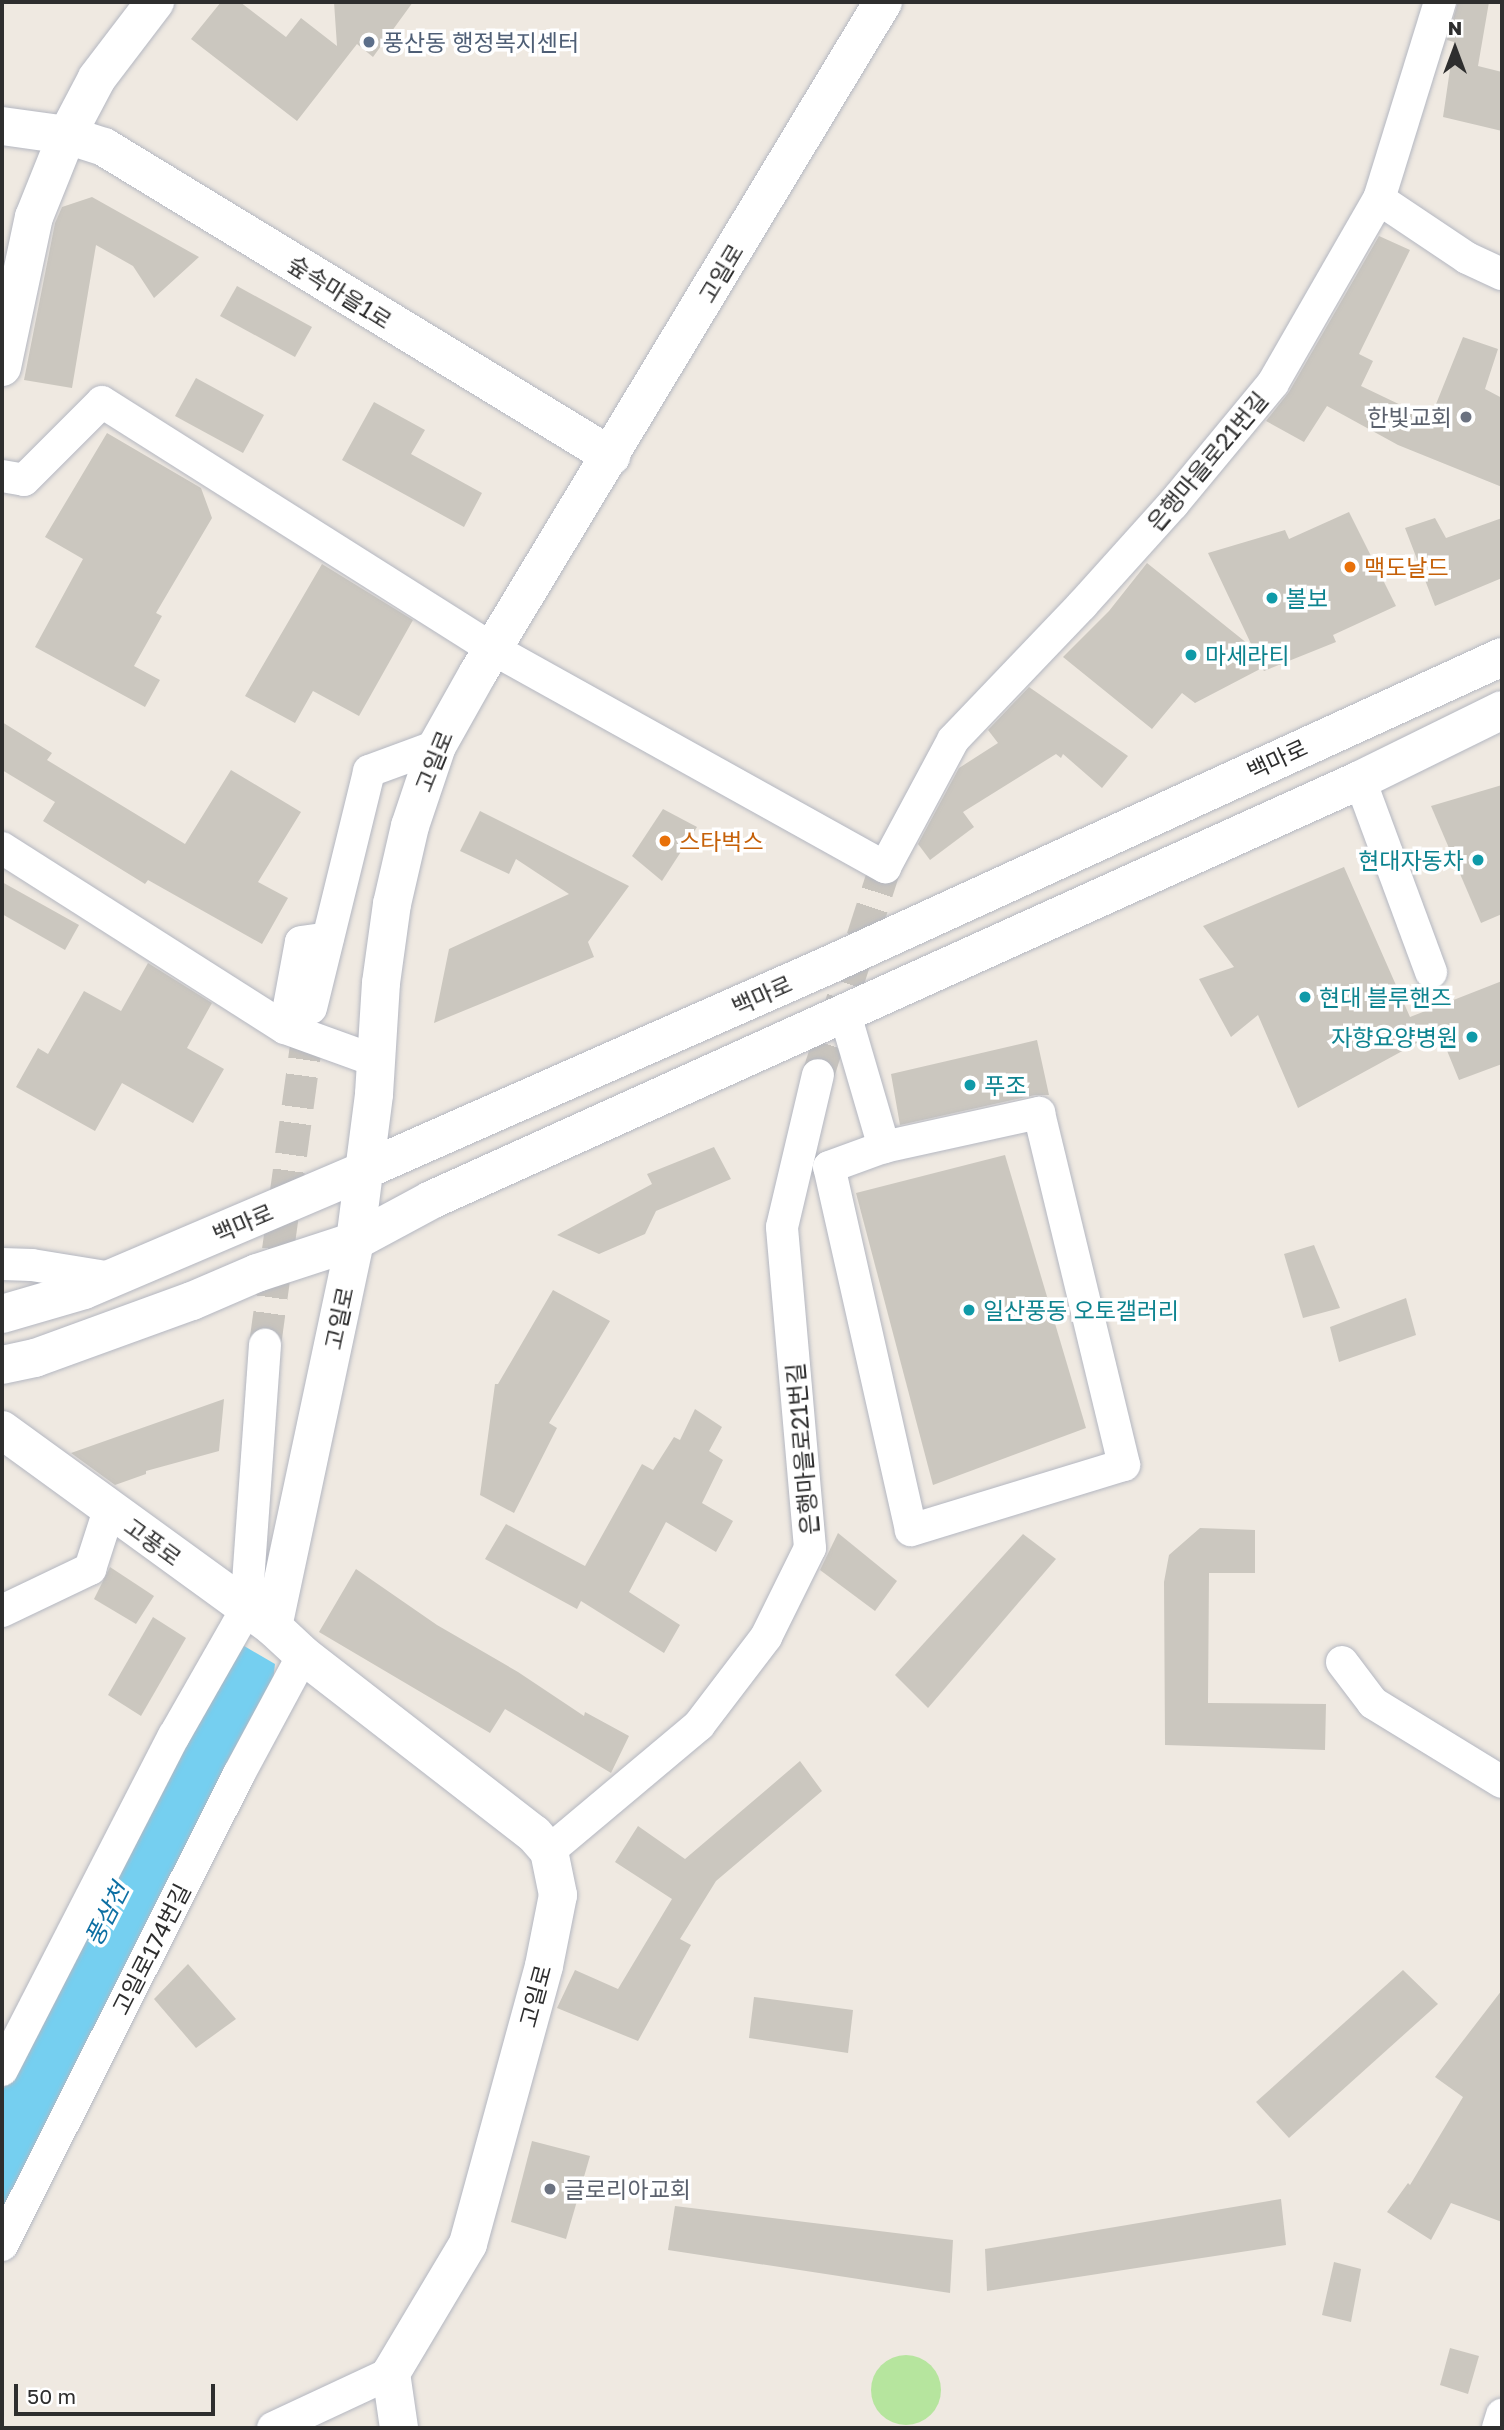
<!DOCTYPE html>
<meta charset="utf-8">
<style>
body{margin:0}
#map{position:relative;width:1504px;height:2430px;overflow:hidden;background:#efe9e1;font-family:"Golos Text","Noto Sans KR",sans-serif}
div>[style]{position:absolute}
[style*='--x']{left:calc(var(--x)*1px);top:calc(var(--y)*1px);width:calc(var(--w)*1px);rotate:calc(var(--a)*1deg)}
.green>*{inset:0;background:#b6e59e}
.round{border-radius:50%}
.water>*{inset:0;background:#75cff0}
.building>*{inset:0;background:#cbc7bf}
.street-tunnel>*{height:32px;margin-top:-16px;transform-origin:0;background:repeating-linear-gradient(90deg,#c8c4bd 0 32px,transparent 0 48px)}
.roads{filter:drop-shadow(0 0 2px #b4b7c1) drop-shadow(0 0 2px #b4b7c1)}
.street>*{height:32px;margin:-16px;padding:0 16px;transform-origin:16px;border-radius:16px;background:#fff}
.secondary>*{height:38px;margin:-19px;padding:0 19px;transform-origin:19px;border-radius:19px;background:#fff}
.dots>*{width:19px;height:19px;translate:-50% -50%;box-sizing:border-box;border:4px solid #fff;border-radius:50%}
span{translate:-50% -50%;white-space:nowrap;text-align:center;line-height:1.15;-webkit-text-stroke:7px #fff;paint-order:stroke}
.service-label{font-size:23px;color:#4e5e75}
.left{translate:0 -50%;text-align:left}
.street-label{font-size:23px;color:#2e2e2e}
.worship-label{font-size:23px;color:#5b616d}
.right{translate:-100% -50%;text-align:right}
.food-label{font-size:23px;color:#c56008}
.culture-label{font-size:23px;color:#0d838f}
.water-label{font-size:24px;color:#0d6fa3;font-style:italic}
.frame{position:absolute;inset:0;border:4px solid #2e2e2e;pointer-events:none}
.north{position:absolute;left:1420px;top:14px;width:70px;height:70px;-webkit-text-stroke:5px #fff;paint-order:stroke;rotate:0deg;font-size:19px;font-weight:700;line-height:28px;text-align:center;color:#2e2e2e}
.north::after{content:'';display:block;margin:auto;width:24px;height:32px;background:#2e2e2e;clip-path:polygon(50% 0,100% 100%,50% 72%,0 100%)}
.scale{position:absolute;left:14px;top:2384px;width:201px;height:32px;box-sizing:border-box;border:4px solid #2e2e2e;border-top:0;padding-left:9px;font-size:21px;line-height:24px;white-space:nowrap;color:#2e2e2e;-webkit-text-stroke:5px #fff;paint-order:stroke}
</style>
<div id="map">
<div class="green">
<div class="round" style="left:871px;top:2355px;width:70px;height:70px"></div>
</div>
<div class="water">
<div style="clip-path:polygon(234px 1640px,275px 1664px,272px 1691px,2px 2219px,2px 2092px)"></div>
</div>
<div class="building">
<div style="clip-path:polygon(221px 2px,240px 2px,286px 37px,301px 18px,337px 46px,334px 2px,413px 2px,373px 57px,357px 44px,297px 121px,191px 39px)"></div>
<div style="clip-path:polygon(1458px 2px,1489px 2px,1478px 66px,1502px 72px,1502px 131px,1443px 117px,1454px 42px,1447px 40px)"></div>
<div style="clip-path:polygon(92px 197px,199px 257px,154px 298px,133px 266px,96px 245px,72px 388px,24px 380px,55px 223px,62px 207px)"></div>
<div style="clip-path:polygon(1379px 236px,1410px 250px,1359px 354px,1373px 361px,1361px 386px,1430px 419px,1463px 337px,1498px 349px,1485px 389px,1502px 398px,1502px 487px,1398px 445px,1327px 406px,1304px 442px,1266px 421px,1289px 392px)"></div>
<div style="clip-path:polygon(237px 286px,312px 327px,295px 357px,220px 316px)"></div>
<div style="clip-path:polygon(196px 378px,264px 415px,243px 453px,175px 416px)"></div>
<div style="clip-path:polygon(374px 402px,425px 430px,411px 454px,482px 493px,464px 527px,342px 460px)"></div>
<div style="clip-path:polygon(107px 433px,201px 488px,212px 518px,156px 613px,162px 616px,134px 666px,160px 680px,145px 707px,35px 647px,83px 559px,45px 537px)"></div>
<div style="clip-path:polygon(1349px 512px,1396px 606px,1333px 635px,1336px 642px,1264px 671px,1262px 668px,1195px 703px,1182px 693px,1152px 729px,1063px 657px,1109px 611px,1147px 563px,1253px 648px,1208px 553px,1285px 530px,1289px 539px)"></div>
<div style="clip-path:polygon(1435px 518px,1446px 538px,1502px 518px,1502px 578px,1435px 606px,1405px 528px)"></div>
<div style="clip-path:polygon(322px 564px,413px 620px,359px 716px,313px 691px,295px 723px,245px 696px)"></div>
<div style="clip-path:polygon(1029px 687px,1128px 756px,1102px 788px,1063px 754px,1061px 758px,1056px 754px,963px 812px,974px 827px,930px 860px,918px 844px,959px 768px,998px 743px,988px 730px)"></div>
<div style="clip-path:polygon(2px 722px,52px 753px,47px 760px,185px 844px,231px 770px,301px 812px,258px 882px,288px 898px,262px 944px,148px 880px,145px 884px,43px 821px,55px 802px,2px 770px)"></div>
<div style="clip-path:polygon(1502px 785px,1502px 914px,1481px 923px,1431px 806px)"></div>
<div style="clip-path:polygon(663px 809px,697px 827px,662px 881px,632px 856px)"></div>
<div style="clip-path:polygon(480px 811px,629px 886px,588px 942px,594px 957px,434px 1023px,449px 949px,569px 894px,516px 859px,509px 874px,460px 851px)"></div>
<div style="clip-path:polygon(1344px 867px,1410px 1017px,1502px 981px,1502px 1064px,1459px 1080px,1439px 1031px,1298px 1108px,1258px 1015px,1231px 1037px,1199px 979px,1234px 967px,1203px 926px)"></div>
<div style="clip-path:polygon(2px 882px,79px 925px,65px 950px,2px 914px)"></div>
<div style="clip-path:polygon(148px 963px,212px 1003px,187px 1048px,224px 1069px,193px 1123px,122px 1083px,95px 1131px,16px 1087px,38px 1048px,48px 1054px,84px 991px,121px 1011px)"></div>
<div style="clip-path:polygon(1037px 1040px,1049px 1095px,1035px 1095px,900px 1125px,891px 1074px)"></div>
<div style="clip-path:polygon(714px 1147px,731px 1179px,656px 1211px,645px 1234px,599px 1254px,557px 1235px,652px 1184px,647px 1174px)"></div>
<div style="clip-path:polygon(1005px 1155px,1086px 1428px,933px 1485px,856px 1193px)"></div>
<div style="clip-path:polygon(1314px 1245px,1340px 1308px,1303px 1318px,1284px 1254px)"></div>
<div style="clip-path:polygon(553px 1290px,610px 1321px,549px 1423px,557px 1428px,514px 1513px,480px 1495px,495px 1384px,498px 1384px)"></div>
<div style="clip-path:polygon(1406px 1298px,1416px 1335px,1339px 1362px,1330px 1327px)"></div>
<div style="clip-path:polygon(224px 1399px,219px 1451px,146px 1471px,146px 1474px,115px 1485px,71px 1453px)"></div>
<div style="clip-path:polygon(695px 1409px,722px 1427px,709px 1451px,723px 1460px,702px 1503px,733px 1521px,716px 1552px,666px 1522px,629px 1592px,680px 1625px,664px 1653px,581px 1601px,577px 1609px,485px 1559px,506px 1524px,585px 1566px,642px 1464px,653px 1470px,674px 1437px,680px 1440px)"></div>
<div style="clip-path:polygon(1200px 1528px,1255px 1530px,1255px 1573px,1209px 1573px,1208px 1703px,1326px 1704px,1325px 1750px,1165px 1745px,1164px 1582px,1169px 1555px)"></div>
<div style="clip-path:polygon(838px 1533px,897px 1581px,875px 1611px,820px 1570px)"></div>
<div style="clip-path:polygon(1023px 1534px,1056px 1559px,928px 1708px,895px 1675px)"></div>
<div style="clip-path:polygon(110px 1567px,154px 1596px,136px 1624px,94px 1599px)"></div>
<div style="clip-path:polygon(356px 1569px,437px 1625px,518px 1672px,584px 1716px,585px 1712px,629px 1736px,611px 1773px,505px 1709px,490px 1733px,319px 1632px)"></div>
<div style="clip-path:polygon(153px 1617px,186px 1638px,141px 1716px,108px 1695px)"></div>
<div style="clip-path:polygon(800px 1761px,822px 1791px,716px 1881px,680px 1939px,691px 1945px,638px 2041px,557px 2008px,575px 1970px,618px 1989px,672px 1899px,615px 1862px,638px 1826px,685px 1859px)"></div>
<div style="clip-path:polygon(188px 1964px,236px 2019px,196px 2048px,154px 1999px)"></div>
<div style="clip-path:polygon(1403px 1970px,1438px 2004px,1289px 2138px,1256px 2102px)"></div>
<div style="clip-path:polygon(1502px 1990px,1502px 2222px,1451px 2203px,1431px 2240px,1387px 2212px,1408px 2183px,1410px 2185px,1463px 2097px,1435px 2077px)"></div>
<div style="clip-path:polygon(754px 1997px,853px 2010px,848px 2053px,749px 2038px)"></div>
<div style="clip-path:polygon(532px 2141px,590px 2156px,566px 2239px,511px 2222px)"></div>
<div style="clip-path:polygon(1281px 2199px,1286px 2245px,987px 2291px,985px 2249px)"></div>
<div style="clip-path:polygon(675px 2206px,953px 2240px,950px 2293px,668px 2250px)"></div>
<div style="clip-path:polygon(1334px 2262px,1361px 2269px,1351px 2322px,1322px 2315px)"></div>
<div style="clip-path:polygon(1450px 2348px,1479px 2356px,1468px 2394px,1440px 2385px)"></div>
</div>
<div class="street-tunnel">
<div style="--x:818;--y:1075;--w:219;--a:-72.1"></div>
<div style="--x:265;--y:1345;--w:339;--a:-82.2"></div>
</div>
<div class="roads">
<div class="street">
<div style="--x:1379;--y:199;--w:106;--a:33.8"></div>
<div style="--x:1467;--y:258;--w:38;--a:25"></div>
<div style="--x:2;--y:476;--w:22;--a:10"></div>
<div style="--x:24;--y:480;--w:110;--a:-45"></div>
<div style="--x:102;--y:402;--w:462;--a:32.3"></div>
<div style="--x:493;--y:649;--w:449;--a:29.1"></div>
<div style="--x:885;--y:867;--w:144;--a:-61.8"></div>
<div style="--x:953;--y:740;--w:187;--a:-46.3"></div>
<div style="--x:1082;--y:605;--w:136;--a:-48"></div>
<div style="--x:1173;--y:504;--w:157;--a:-50.4"></div>
<div style="--x:1273;--y:383;--w:212;--a:-60.1"></div>
<div style="--x:1379;--y:199;--w:206;--a:-72.8"></div>
<div style="--x:1360;--y:780;--w:205;--a:69.7"></div>
<div style="--x:2;--y:848;--w:335;--a:32.5"></div>
<div style="--x:285;--y:1028;--w:97;--a:19.9"></div>
<div style="--x:311;--y:1008;--w:244;--a:-76.2"></div>
<div style="--x:369;--y:771;--w:72;--a:-20.2"></div>
<div style="--x:845;--y:1014;--w:139;--a:73.7"></div>
<div style="--x:285;--y:1028;--w:87;--a:-79.5"></div>
<div style="--x:301;--y:942;--w:27;--a:-8"></div>
<div style="--x:1039;--y:1113;--w:362;--a:76.4"></div>
<div style="--x:1124;--y:1465;--w:223;--a:163"></div>
<div style="--x:911;--y:1530;--w:372;--a:-102.7"></div>
<div style="--x:829;--y:1167;--w:59;--a:-20"></div>
<div style="--x:884;--y:1147;--w:159;--a:-12.4"></div>
<div style="--x:2;--y:1264;--w:30;--a:2"></div>
<div style="--x:32;--y:1265;--w:81;--a:9.2"></div>
<div style="--x:2;--y:1611;--w:98;--a:-25.5"></div>
<div style="--x:90;--y:1569;--w:62;--a:-72.1"></div>
<div style="--x:1342;--y:1662;--w:51;--a:52.9"></div>
<div style="--x:1373;--y:1703;--w:151;--a:31.5"></div>
<div style="--x:549;--y:1851;--w:196;--a:-40"></div>
<div style="--x:699;--y:1725;--w:111;--a:-52.7"></div>
<div style="--x:766;--y:1637;--w:99;--a:-63.7"></div>
<div style="--x:810;--y:1548;--w:322;--a:-95"></div>
<div style="--x:782;--y:1227;--w:156;--a:-76.7"></div>
<div style="--x:2;--y:2070;--w:376;--a:-62.8"></div>
<div style="--x:174;--y:1736;--w:145;--a:-60.3"></div>
<div style="--x:246;--y:1610;--w:266;--a:-85.9"></div>
<div style="--x:2;--y:2245;--w:527;--a:-63.29"></div>
<div style="--x:239;--y:1774;--w:135;--a:-61.7"></div>
<div style="--x:273;--y:2428;--w:130;--a:-25"></div>
<div style="--x:1498;--y:2428;--w:14;--a:-73"></div>
</div>
<div class="secondary">
<div style="--x:2;--y:126;--w:66;--a:7.9"></div>
<div style="--x:67;--y:135;--w:39;--a:18"></div>
<div style="--x:104;--y:147;--w:594;--a:31.36"></div>
<div style="--x:2;--y:367;--w:153;--a:-78"></div>
<div style="--x:34;--y:217;--w:88;--a:-68.1"></div>
<div style="--x:67;--y:135;--w:64;--a:-62.2"></div>
<div style="--x:97;--y:78;--w:96;--a:-52.7"></div>
<div style="--x:2;--y:1314;--w:85;--a:-16.3"></div>
<div style="--x:84;--y:1290;--w:306;--a:-23.1"></div>
<div style="--x:365;--y:1170;--w:507;--a:-23.84"></div>
<div style="--x:829;--y:965;--w:740;--a:-24.59"></div>
<div style="--x:2;--y:1365;--w:34;--a:-12"></div>
<div style="--x:35;--y:1358;--w:167;--a:-20"></div>
<div style="--x:192;--y:1301;--w:71;--a:-23.3"></div>
<div style="--x:257;--y:1273;--w:103;--a:-18.1"></div>
<div style="--x:355;--y:1241;--w:86;--a:-28.3"></div>
<div style="--x:431;--y:1200;--w:1020;--a:-24.33"></div>
<div style="--x:1360;--y:780;--w:158;--a:-26.2"></div>
<div style="--x:2;--y:1430;--w:335;--a:36"></div>
<div style="--x:273;--y:1627;--w:41;--a:43"></div>
<div style="--x:303;--y:1655;--w:292;--a:37.8"></div>
<div style="--x:534;--y:1834;--w:23;--a:49"></div>
<div style="--x:549;--y:1851;--w:45;--a:78.4"></div>
<div style="--x:558;--y:1895;--w:72;--a:101.2"></div>
<div style="--x:544;--y:1966;--w:288;--a:105.3"></div>
<div style="--x:468;--y:2244;--w:150;--a:120.8"></div>
<div style="--x:391;--y:2373;--w:56;--a:81.7"></div>
<div style="--x:273;--y:1627;--w:395;--a:-78"></div>
<div style="--x:355;--y:1241;--w:148;--a:-82.6"></div>
<div style="--x:374;--y:1094;--w:111;--a:-86.4"></div>
<div style="--x:381;--y:983;--w:80;--a:-82.1"></div>
<div style="--x:392;--y:904;--w:80;--a:-77"></div>
<div style="--x:410;--y:826;--w:84;--a:-71.4"></div>
<div style="--x:437;--y:746;--w:84;--a:-60.7"></div>
<div style="--x:478;--y:673;--w:784;--a:-58.89"></div>
</div>
</div>
<div class="dots">
<div style="left:369px;top:42px;background:#5c6f8a"></div>
<div style="left:1466px;top:417px;background:#6b7280"></div>
<div style="left:1350px;top:567px;background:#e8710a"></div>
<div style="left:1272px;top:598px;background:#0f9aa8"></div>
<div style="left:1191px;top:655px;background:#0f9aa8"></div>
<div style="left:665px;top:841px;background:#e8710a"></div>
<div style="left:1478px;top:860px;background:#0f9aa8"></div>
<div style="left:1305px;top:997px;background:#0f9aa8"></div>
<div style="left:1472px;top:1037px;background:#0f9aa8"></div>
<div style="left:970px;top:1085px;background:#0f9aa8"></div>
<div style="left:969px;top:1310px;background:#0f9aa8"></div>
<div style="left:550px;top:2189px;background:#6b7280"></div>
</div>
<div class="service-label">
<span class="left" style="left:383px;top:42px">풍산동 행정복지센터</span>
</div>
<div class="street-label">
<span style="left:721px;top:273px;rotate:-59deg">고일로</span>
<span style="left:340px;top:292px;rotate:32deg">숲속마을1로</span>
<span style="left:1207px;top:461px;rotate:-50deg">은행마을로21번길</span>
<span style="left:1277px;top:759px;rotate:-25deg">백마로</span>
<span style="left:434px;top:761px;rotate:-68deg">고일로</span>
<span style="left:762px;top:995px;rotate:-24deg">백마로</span>
<span style="left:243px;top:1223px;rotate:-23deg">백마로</span>
<span style="left:339px;top:1318px;rotate:-78deg">고일로</span>
<span style="left:802px;top:1449px;rotate:-95deg">은행마을로21번길</span>
<span style="left:153px;top:1542px;rotate:36deg">고풍로</span>
<span style="left:151px;top:1949px;rotate:-63deg">고일로174번길</span>
<span style="left:535px;top:1996px;rotate:-75deg">고일로</span>
</div>
<div class="worship-label">
<span class="right" style="left:1452px;top:417px">한빛교회</span>
<span class="left" style="left:564px;top:2189px">글로리아교회</span>
</div>
<div class="food-label">
<span class="left" style="left:1364px;top:567px">맥도날드</span>
<span class="left" style="left:679px;top:841px">스타벅스</span>
</div>
<div class="culture-label">
<span class="left" style="left:1286px;top:598px">볼보</span>
<span class="left" style="left:1205px;top:655px">마세라티</span>
<span class="right" style="left:1464px;top:860px">현대자동차</span>
<span class="left" style="left:1319px;top:997px">현대 블루핸즈</span>
<span class="right" style="left:1458px;top:1037px">자향요양병원</span>
<span class="left" style="left:984px;top:1085px">푸조</span>
<span class="left" style="left:983px;top:1310px">일산풍동 오토갤러리</span>
</div>
<div class="water-label">
<span style="left:106px;top:1914px;rotate:-63deg">풍삼천</span>
</div>
<div class="frame"></div>
<div class="north">N</div>
<div class="scale">50 m</div>
</div>
